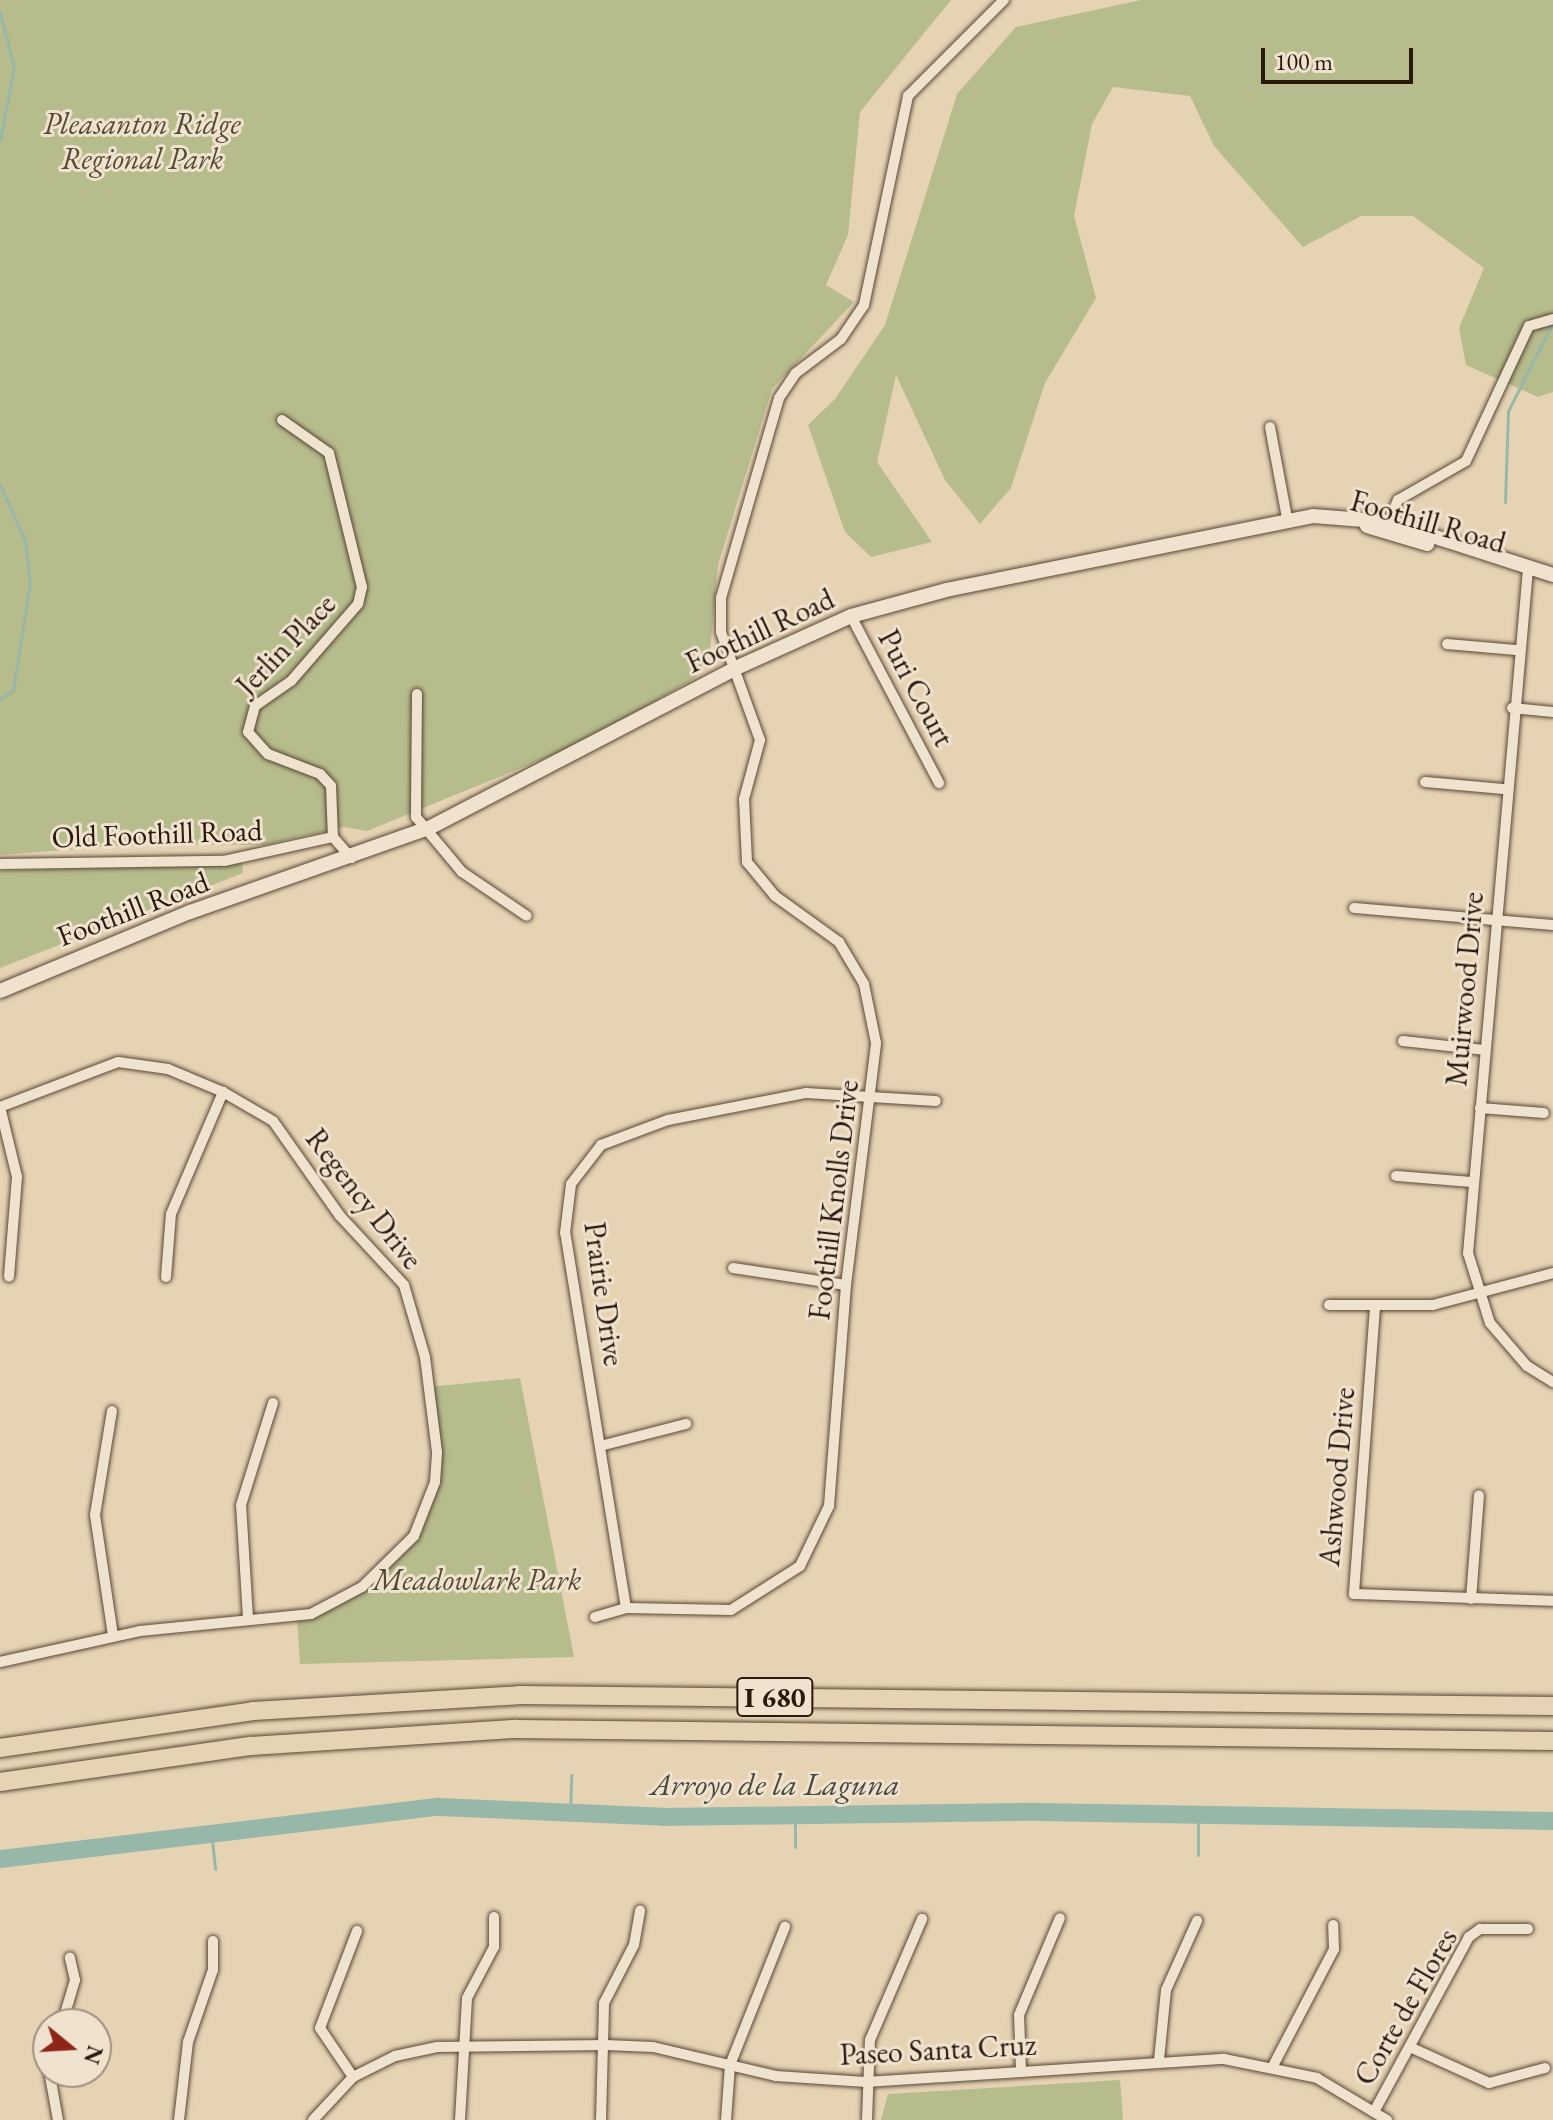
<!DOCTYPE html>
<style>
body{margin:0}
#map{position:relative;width:1553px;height:2120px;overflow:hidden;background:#e6d3b4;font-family:"EB Garamond",serif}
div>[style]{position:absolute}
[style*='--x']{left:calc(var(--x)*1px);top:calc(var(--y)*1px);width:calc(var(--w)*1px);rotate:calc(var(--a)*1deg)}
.green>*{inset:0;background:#b7bc8c}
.stream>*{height:3px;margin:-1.5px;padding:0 1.5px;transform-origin:1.5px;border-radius:1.5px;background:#97b8a9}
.river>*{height:18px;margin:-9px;padding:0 9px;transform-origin:9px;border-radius:9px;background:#97b8a9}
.roads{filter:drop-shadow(0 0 2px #584736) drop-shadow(0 0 2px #584736)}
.minor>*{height:10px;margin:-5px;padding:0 5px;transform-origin:5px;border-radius:5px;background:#efe2ce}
.secondary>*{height:14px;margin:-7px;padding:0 7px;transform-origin:7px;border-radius:7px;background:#efe2ce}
.motorway>*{height:18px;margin:-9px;padding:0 9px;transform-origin:9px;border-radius:9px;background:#e6d3b4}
span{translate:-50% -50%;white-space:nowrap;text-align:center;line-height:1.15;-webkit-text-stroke:6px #efe2ce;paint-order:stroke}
.shield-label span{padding:2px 6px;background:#efe2ce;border:2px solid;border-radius:6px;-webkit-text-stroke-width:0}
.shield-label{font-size:28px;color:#29180c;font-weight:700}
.park-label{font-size:30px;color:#544932;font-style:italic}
.street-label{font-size:30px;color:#29180c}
.water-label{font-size:32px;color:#4a483b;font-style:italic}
.north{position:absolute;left:32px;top:2008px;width:80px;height:80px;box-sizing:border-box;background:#efe2ce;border:2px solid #a09180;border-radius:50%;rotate:108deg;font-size:22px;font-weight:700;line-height:32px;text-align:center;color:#29180c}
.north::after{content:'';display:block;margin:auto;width:28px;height:36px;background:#8f2418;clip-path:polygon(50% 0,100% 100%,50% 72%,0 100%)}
.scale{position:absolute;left:1261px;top:48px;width:152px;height:36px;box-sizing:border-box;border:4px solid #29180c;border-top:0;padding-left:10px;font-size:24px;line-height:28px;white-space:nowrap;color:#29180c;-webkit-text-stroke:6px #efe2ce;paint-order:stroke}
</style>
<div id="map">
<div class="green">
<div style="clip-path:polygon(0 0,951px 0,860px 112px,848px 235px,826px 285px,854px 302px,772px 389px,718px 565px,710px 651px,695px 678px,577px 745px,367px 831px,344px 827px,263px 845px,139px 844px,0 855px)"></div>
<div style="clip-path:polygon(1141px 0,1553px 0,1553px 392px,1538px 397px,1466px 365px,1459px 328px,1484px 268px,1413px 216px,1361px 216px,1303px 247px,1214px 146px,1190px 96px,1113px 87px,1092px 124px,1074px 216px,1096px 298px,1045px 383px,1011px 488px,980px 524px,945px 480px,896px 375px,877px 462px,932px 542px,871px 557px,845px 532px,808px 425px,835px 399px,885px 325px,957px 94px,1016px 27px)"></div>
<div style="clip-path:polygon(242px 862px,243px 873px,0 968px,0 871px)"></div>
<div style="clip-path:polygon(520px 1378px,574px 1657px,300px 1664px,297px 1616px,335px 1605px,410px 1537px,430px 1489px,435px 1447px,428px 1387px)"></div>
<div style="clip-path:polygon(1120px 2080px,1123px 2120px,881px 2120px,888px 2094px)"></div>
</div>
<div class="stream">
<div style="--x:0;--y:13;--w:56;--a:75.5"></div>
<div style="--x:14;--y:67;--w:74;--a:100.9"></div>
<div style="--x:0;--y:485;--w:60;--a:65.6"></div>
<div style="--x:25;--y:540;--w:43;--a:83.4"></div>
<div style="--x:30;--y:583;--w:108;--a:99"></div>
<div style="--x:13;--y:690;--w:16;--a:145"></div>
<div style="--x:1505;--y:502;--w:91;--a:-88.1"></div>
<div style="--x:1508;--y:411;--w:100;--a:-63.2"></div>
<div style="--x:570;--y:1813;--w:38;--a:-88"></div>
<div style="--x:211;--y:1830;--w:39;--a:84"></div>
<div style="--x:795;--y:1847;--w:32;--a:-90"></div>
<div style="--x:1198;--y:1855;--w:40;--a:-90"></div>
</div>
<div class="river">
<div style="--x:0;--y:1859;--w:442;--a:-6.8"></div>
<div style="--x:439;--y:1807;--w:225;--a:2.5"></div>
<div style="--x:664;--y:1817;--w:373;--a:-0.8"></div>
<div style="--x:1037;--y:1812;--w:516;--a:1"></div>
</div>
<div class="roads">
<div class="minor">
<div style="--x:282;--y:420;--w:57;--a:35.1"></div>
<div style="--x:329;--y:453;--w:138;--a:76.2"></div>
<div style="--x:362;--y:587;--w:17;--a:103"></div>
<div style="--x:358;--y:604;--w:102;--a:131"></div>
<div style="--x:291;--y:681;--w:44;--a:145.2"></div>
<div style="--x:255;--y:706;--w:27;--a:105"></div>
<div style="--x:248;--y:732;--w:30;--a:48"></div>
<div style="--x:268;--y:754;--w:56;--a:21"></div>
<div style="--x:320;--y:774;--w:16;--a:47"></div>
<div style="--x:331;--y:786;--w:51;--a:87.8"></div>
<div style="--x:1270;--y:427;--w:93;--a:79.4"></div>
<div style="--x:1389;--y:522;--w:24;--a:-68"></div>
<div style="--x:1398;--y:500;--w:78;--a:-29.8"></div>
<div style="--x:1466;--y:461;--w:149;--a:-65"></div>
<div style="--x:1529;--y:326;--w:25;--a:-16"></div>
<div style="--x:1528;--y:569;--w:687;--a:95.01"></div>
<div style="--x:1468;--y:1253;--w:73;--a:72.6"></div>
<div style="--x:1490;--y:1323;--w:57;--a:49.3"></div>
<div style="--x:1527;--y:1366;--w:31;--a:32"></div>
<div style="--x:851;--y:616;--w:189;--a:62.2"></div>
<div style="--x:1447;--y:644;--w:69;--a:5"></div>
<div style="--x:417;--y:694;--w:123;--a:90.5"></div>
<div style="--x:416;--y:817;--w:72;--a:50.1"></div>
<div style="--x:462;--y:872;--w:78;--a:34.1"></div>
<div style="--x:1512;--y:708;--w:41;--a:5.6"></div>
<div style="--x:1425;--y:782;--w:79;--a:5.1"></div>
<div style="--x:333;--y:837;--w:28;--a:49"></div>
<div style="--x:0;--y:864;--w:224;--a:-0.8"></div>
<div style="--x:224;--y:861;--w:112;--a:-12.4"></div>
<div style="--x:1354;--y:908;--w:200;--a:4.9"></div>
<div style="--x:1403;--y:1041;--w:81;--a:6.3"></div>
<div style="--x:1480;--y:1108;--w:64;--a:4.5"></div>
<div style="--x:1396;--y:1176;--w:77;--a:4.5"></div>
<div style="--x:733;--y:1268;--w:114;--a:8.6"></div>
<div style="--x:166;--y:1277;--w:63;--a:-85.5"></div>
<div style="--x:171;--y:1214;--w:133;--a:-66.9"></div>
<div style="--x:1329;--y:1305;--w:104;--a:0"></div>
<div style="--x:1433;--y:1305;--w:124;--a:-14.9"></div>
<div style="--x:1375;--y:1307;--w:288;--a:94.2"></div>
<div style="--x:1354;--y:1594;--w:199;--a:2"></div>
<div style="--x:112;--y:1411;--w:105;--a:99.3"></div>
<div style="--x:95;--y:1515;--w:121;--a:81.5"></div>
<div style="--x:604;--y:1445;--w:85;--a:-14.4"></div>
<div style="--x:1471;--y:1599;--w:104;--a:-85.6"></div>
<div style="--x:626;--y:1608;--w:380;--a:-99.2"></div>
<div style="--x:565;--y:1233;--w:49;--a:-83"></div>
<div style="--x:571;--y:1184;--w:49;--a:-52.4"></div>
<div style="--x:601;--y:1145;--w:72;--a:-20.5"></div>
<div style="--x:668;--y:1120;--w:141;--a:-11.1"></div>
<div style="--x:806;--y:1093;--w:130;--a:3.5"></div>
<div style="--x:595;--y:1617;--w:32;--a:-16"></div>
<div style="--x:626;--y:1608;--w:105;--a:1.1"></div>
<div style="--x:731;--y:1610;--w:82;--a:-32.5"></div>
<div style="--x:800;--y:1566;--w:67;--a:-64.2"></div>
<div style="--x:829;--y:1506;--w:222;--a:-85.6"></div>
<div style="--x:846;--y:1285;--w:244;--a:-82.9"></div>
<div style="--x:876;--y:1043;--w:60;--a:-101.5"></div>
<div style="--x:864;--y:984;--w:49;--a:-120.8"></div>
<div style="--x:839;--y:942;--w:79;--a:-144.3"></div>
<div style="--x:775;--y:896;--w:44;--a:-129.5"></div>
<div style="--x:747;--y:862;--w:63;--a:-92.7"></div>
<div style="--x:744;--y:799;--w:61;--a:-74.8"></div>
<div style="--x:760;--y:740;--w:115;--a:-109.9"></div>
<div style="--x:721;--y:632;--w:34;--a:-90"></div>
<div style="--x:721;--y:598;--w:208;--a:-73.8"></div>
<div style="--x:779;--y:398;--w:30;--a:-56"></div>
<div style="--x:796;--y:373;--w:56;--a:-37.1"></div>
<div style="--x:841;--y:339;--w:41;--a:-55.9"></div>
<div style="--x:864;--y:305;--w:214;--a:-78.1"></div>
<div style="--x:908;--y:96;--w:136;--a:-45"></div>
<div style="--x:248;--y:1618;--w:113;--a:-93.5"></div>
<div style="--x:241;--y:1505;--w:107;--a:-72.6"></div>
<div style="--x:0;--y:1662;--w:143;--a:-12.5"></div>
<div style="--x:140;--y:1631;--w:172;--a:-5.7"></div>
<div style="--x:311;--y:1614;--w:58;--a:-27.9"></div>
<div style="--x:362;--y:1587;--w:73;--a:-44.4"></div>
<div style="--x:414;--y:1536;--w:58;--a:-68.7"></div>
<div style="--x:435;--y:1482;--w:30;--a:-86"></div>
<div style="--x:437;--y:1452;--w:96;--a:-97.2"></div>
<div style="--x:425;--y:1357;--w:75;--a:-106.3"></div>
<div style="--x:404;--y:1285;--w:94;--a:-132.8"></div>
<div style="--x:340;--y:1216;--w:116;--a:-125.2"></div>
<div style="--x:273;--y:1121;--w:58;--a:-149.9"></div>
<div style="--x:223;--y:1092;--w:60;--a:-157.3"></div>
<div style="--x:168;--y:1069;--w:50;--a:-172"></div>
<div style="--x:118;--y:1062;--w:126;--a:159.1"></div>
<div style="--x:0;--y:1107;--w:72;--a:76.3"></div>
<div style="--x:17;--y:1177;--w:100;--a:94.6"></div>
<div style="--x:62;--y:2024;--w:46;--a:-73.5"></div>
<div style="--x:75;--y:1980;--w:23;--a:-103"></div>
<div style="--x:1412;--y:2048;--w:85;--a:24.4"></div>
<div style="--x:1489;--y:2083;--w:58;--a:-15"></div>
<div style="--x:1159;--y:2060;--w:70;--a:-84.3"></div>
<div style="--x:1166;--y:1990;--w:76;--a:-65.8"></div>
<div style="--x:1274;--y:2064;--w:130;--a:-62.4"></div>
<div style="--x:1334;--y:1949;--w:24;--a:-92"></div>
<div style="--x:48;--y:2065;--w:56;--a:79.7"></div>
<div style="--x:1021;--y:2071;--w:56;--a:-92"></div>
<div style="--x:1019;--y:2015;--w:105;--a:-67.1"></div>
<div style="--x:353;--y:2077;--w:59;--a:-124"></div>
<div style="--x:320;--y:2028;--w:104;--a:-69.1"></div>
<div style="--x:1375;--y:2110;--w:197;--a:-61.5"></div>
<div style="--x:1469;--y:1937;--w:14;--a:-36"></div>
<div style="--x:1480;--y:1929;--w:48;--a:0"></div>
<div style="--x:179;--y:2120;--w:79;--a:-83.4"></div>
<div style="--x:188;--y:2042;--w:76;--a:-70.9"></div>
<div style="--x:213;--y:1970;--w:29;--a:-90"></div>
<div style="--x:313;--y:2120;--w:59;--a:-47.1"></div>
<div style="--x:353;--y:2077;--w:47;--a:-26.6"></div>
<div style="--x:395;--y:2056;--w:43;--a:-12.1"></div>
<div style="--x:437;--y:2047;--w:169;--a:-0.7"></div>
<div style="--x:606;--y:2045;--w:47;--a:2.4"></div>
<div style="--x:653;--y:2047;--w:126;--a:13.3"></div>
<div style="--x:776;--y:2076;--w:90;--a:3.8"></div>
<div style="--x:866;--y:2082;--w:359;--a:-3.7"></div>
<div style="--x:1224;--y:2059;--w:95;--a:11.5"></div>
<div style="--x:1317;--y:2078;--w:82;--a:31"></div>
<div style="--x:460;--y:2120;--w:122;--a:-86.7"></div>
<div style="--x:467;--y:1998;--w:58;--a:-62.1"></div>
<div style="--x:494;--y:1947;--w:30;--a:-90"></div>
<div style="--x:601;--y:2120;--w:117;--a:-88.5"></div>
<div style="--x:604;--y:2003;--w:65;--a:-62.7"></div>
<div style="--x:634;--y:1945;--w:35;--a:-80"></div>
<div style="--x:726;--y:2120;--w:55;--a:-85.8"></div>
<div style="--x:730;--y:2065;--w:149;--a:-68.3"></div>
<div style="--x:867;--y:2120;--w:80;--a:-87.9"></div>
<div style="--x:870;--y:2040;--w:132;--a:-66.7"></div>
</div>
<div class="secondary">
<div style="--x:1367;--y:526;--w:63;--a:16.7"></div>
<div style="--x:0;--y:991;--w:206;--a:-22.6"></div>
<div style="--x:190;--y:912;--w:253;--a:-19.4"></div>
<div style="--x:429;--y:828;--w:346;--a:-27.5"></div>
<div style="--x:736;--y:668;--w:126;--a:-24.3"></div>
<div style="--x:851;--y:616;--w:98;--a:-15.3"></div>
<div style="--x:946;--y:590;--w:374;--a:-11.4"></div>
<div style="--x:1313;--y:516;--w:76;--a:4.5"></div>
<div style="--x:1389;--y:522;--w:172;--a:17.9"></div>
</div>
<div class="motorway">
<div style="--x:0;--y:1748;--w:256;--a:-8.3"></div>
<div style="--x:253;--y:1711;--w:266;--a:-3.4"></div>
<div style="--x:519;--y:1695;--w:1034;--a:0.61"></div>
<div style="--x:0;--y:1782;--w:254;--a:-8.2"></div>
<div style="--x:251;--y:1746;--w:266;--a:-3.7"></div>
<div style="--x:516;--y:1729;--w:1037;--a:0.66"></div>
</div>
</div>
<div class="shield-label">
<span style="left:775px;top:1697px">I 680</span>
</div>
<div class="park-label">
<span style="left:142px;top:141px">Pleasanton Ridge<br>Regional Park</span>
<span style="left:477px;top:1580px">Meadowlark Park</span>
</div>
<div class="street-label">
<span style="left:1428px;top:522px;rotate:16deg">Foothill Road</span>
<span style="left:760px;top:631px;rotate:-25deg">Foothill Road</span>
<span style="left:286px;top:645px;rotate:-46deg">Jerlin Place</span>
<span style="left:916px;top:688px;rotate:62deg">Puri Court</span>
<span style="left:157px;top:834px;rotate:-2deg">Old Foothill Road</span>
<span style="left:133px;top:909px;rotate:-21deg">Foothill Road</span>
<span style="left:1465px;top:989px;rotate:-85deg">Muirwood Drive</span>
<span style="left:364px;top:1199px;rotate:52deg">Regency Drive</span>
<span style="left:834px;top:1200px;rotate:-83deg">Foothill Knolls Drive</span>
<span style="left:604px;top:1294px;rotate:82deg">Prairie Drive</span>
<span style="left:1337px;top:1477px;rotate:-85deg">Ashwood Drive</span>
<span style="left:1406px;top:2007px;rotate:-60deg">Corte de Flores</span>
<span style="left:938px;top:2050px;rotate:-3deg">Paseo Santa Cruz</span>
</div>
<div class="water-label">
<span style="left:775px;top:1784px">Arroyo de la Laguna</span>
</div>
<div class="north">N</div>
<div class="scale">100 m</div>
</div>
